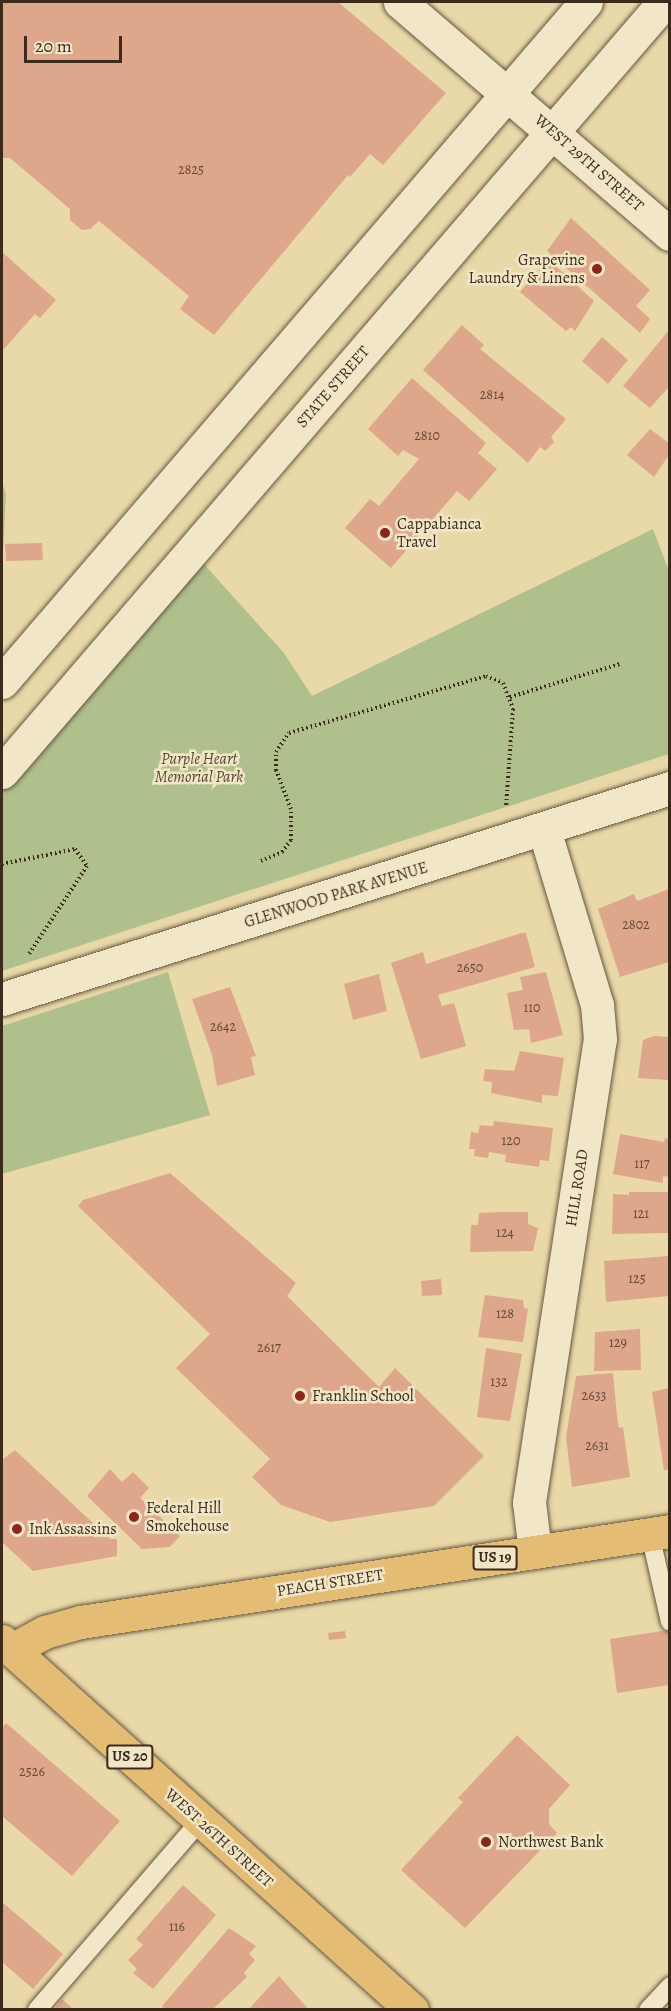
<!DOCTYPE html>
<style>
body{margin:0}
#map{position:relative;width:671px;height:2011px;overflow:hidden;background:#e9d9a9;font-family:Alegreya,serif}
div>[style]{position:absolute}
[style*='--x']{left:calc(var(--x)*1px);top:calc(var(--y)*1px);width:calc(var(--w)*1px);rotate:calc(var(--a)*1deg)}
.green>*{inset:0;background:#b0c08d}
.building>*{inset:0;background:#dea68b}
.path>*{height:4px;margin-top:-2px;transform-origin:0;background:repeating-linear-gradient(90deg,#3c2b1c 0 1.5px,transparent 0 4.5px)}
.roads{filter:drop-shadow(0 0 2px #67563f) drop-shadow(0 0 2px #67563f)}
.service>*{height:18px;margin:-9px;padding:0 9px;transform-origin:9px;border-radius:9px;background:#f1e6c7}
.minor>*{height:33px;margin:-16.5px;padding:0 16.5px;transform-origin:16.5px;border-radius:16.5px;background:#f1e6c7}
.tertiary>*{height:33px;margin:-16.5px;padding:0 16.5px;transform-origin:16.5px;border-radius:16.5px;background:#f1e6c7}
.secondary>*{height:33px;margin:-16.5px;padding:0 16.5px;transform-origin:16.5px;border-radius:16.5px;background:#f1e6c7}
.primary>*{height:33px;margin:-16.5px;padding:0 16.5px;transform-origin:16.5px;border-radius:16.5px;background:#e4bc74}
.dots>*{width:16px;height:16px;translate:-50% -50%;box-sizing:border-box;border:3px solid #f1e6c7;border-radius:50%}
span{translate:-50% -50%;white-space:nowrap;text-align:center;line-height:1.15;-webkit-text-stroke:5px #f1e6c7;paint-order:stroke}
.number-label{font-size:14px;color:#644a38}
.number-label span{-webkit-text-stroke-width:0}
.shield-label span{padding:2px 4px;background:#f1e6c7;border:2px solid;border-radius:4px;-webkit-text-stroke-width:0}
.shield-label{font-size:15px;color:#3c2b1c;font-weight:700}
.street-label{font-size:16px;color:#3c2b1c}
.poi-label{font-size:16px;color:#3c2b1c}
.right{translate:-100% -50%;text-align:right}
.left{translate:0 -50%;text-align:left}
.park-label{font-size:16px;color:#534933;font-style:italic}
.frame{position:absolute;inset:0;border:3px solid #3c2b1c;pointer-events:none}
.scale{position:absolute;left:24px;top:36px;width:98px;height:27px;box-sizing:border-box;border:3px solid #3c2b1c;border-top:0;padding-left:8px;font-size:18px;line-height:21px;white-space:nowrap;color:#3c2b1c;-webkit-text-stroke:4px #f1e6c7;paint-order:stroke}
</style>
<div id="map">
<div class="green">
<div style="clip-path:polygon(2px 481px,6px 495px,2px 572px)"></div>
<div style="clip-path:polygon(653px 529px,669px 571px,669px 754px,2px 971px,2px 790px,203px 563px,284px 653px,312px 696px)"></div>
<div style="clip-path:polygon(168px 972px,210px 1115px,2px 1174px,2px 1026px)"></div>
</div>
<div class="building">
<div style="clip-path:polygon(2px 2px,338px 2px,446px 93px,383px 165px,370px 154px,350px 177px,348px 175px,214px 335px,180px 309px,189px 296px,99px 221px,90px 229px,82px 230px,70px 220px,70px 209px,10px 158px,2px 158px)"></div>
<div style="clip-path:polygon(571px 218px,650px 290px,636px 306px,650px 319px,640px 333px,547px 251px)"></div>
<div style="clip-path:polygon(2px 252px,56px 300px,40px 318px,35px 314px,2px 351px)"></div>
<div style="clip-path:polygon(548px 259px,594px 301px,575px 331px,571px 327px,566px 331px,520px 292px)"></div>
<div style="clip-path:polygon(462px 325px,484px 345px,480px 349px,566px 419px,551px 437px,554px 442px,545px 451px,540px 447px,528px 463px,423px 370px)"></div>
<div style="clip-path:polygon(669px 330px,669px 387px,650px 408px,623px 386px)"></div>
<div style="clip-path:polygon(602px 337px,628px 360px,608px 384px,582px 361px)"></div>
<div style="clip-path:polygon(412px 378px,486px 443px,478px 453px,497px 469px,469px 501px,457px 491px,391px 568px,345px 528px,370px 499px,379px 506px,419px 459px,403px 450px,398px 456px,368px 429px)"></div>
<div style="clip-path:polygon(650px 429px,669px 443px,669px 455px,654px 477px,627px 455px)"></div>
<div style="clip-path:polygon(42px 543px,43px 560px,6px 561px,5px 544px)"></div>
<div style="clip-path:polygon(669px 889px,669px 962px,620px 977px,598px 909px,634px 894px,637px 901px)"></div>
<div style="clip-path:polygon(521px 933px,526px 933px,535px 967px,438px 995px,442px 1006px,454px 1003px,466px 1046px,421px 1059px,391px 963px,423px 952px,426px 964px)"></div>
<div style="clip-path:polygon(546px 972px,563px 1035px,531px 1043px,529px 1029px,514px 1030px,507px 993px,523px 990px,520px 977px)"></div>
<div style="clip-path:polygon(379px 974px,387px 1011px,353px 1020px,344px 984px)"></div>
<div style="clip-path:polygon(230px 987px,256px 1056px,251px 1057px,255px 1075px,217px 1086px,212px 1055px,192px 999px)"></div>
<div style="clip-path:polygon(654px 1036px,669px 1037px,669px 1080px,638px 1078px,643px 1040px)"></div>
<div style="clip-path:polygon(520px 1051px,564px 1058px,558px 1096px,542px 1095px,542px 1103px,491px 1093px,492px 1082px,483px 1081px,485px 1069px,514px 1071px)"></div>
<div style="clip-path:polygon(494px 1121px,553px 1128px,549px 1161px,540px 1160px,539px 1167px,505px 1162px,506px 1155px,489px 1152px,488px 1158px,474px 1156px,475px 1149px,469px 1149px,471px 1132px,478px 1133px,480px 1125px,493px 1126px)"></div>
<div style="clip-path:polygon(620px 1134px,664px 1142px,665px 1138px,669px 1139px,669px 1177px,663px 1176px,663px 1183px,613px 1174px)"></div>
<div style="clip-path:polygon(170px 1173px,296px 1283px,287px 1296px,379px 1387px,395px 1368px,484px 1456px,434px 1506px,330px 1522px,281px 1505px,252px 1477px,270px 1459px,176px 1368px,210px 1334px,78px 1206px,83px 1200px)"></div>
<div style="clip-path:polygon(629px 1192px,669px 1192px,669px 1233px,612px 1234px,613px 1194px,629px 1195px)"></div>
<div style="clip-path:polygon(503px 1212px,528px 1212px,528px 1224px,538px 1228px,533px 1251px,470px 1252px,471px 1225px,478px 1225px,479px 1213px)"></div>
<div style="clip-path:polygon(669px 1256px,669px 1296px,606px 1302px,604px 1261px)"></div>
<div style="clip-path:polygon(441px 1279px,442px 1295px,422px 1296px,421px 1281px)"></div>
<div style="clip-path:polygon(485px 1295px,523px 1300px,524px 1308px,528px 1309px,523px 1342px,478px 1337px)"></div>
<div style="clip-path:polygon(640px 1329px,641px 1370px,594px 1371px,595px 1332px)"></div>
<div style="clip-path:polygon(486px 1348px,522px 1354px,510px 1421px,477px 1417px)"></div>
<div style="clip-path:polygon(613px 1373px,617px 1417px,619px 1428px,623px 1427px,630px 1477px,572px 1487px,566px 1437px,576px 1376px)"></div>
<div style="clip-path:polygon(669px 1388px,669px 1470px,664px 1470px,652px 1392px)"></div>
<div style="clip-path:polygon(15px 1450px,110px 1539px,117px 1539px,117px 1556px,33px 1571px,2px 1542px,2px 1460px)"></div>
<div style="clip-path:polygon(110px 1469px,122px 1482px,133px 1472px,149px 1488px,140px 1498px,180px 1536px,170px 1547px,142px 1549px,87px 1496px)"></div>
<div style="clip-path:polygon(669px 1630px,669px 1685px,617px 1693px,610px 1639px)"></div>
<div style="clip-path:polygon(345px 1631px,346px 1638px,329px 1640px,328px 1633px)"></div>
<div style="clip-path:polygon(6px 1723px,120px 1821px,72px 1876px,2px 1816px,2px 1728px)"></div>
<div style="clip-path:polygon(517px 1735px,570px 1785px,549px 1809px,549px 1824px,557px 1833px,465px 1928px,401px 1870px,463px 1802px,458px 1798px)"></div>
<div style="clip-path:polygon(183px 1885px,216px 1915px,153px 1989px,133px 1973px,137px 1969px,128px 1960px,143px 1945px,136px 1939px)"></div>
<div style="clip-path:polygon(2px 1902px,63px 1954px,33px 1989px,2px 1962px)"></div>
<div style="clip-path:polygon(229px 1928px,256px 1946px,249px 1954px,255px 1960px,244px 1973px,247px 1977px,212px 2010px,165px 2010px,162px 2006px)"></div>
<div style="clip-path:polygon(279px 1976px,309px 2010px,248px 2010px)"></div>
<div style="clip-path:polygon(62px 1999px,74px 2010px,54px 2010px)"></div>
</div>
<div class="path">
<div style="--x:510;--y:697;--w:115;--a:-16.7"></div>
<div style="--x:261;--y:861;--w:23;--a:-23"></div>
<div style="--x:282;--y:852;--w:15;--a:-53"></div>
<div style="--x:291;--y:840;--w:31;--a:-90"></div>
<div style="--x:291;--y:809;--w:42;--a:-111"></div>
<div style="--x:276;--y:770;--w:18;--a:-90"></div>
<div style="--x:276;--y:752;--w:23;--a:-56"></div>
<div style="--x:289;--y:733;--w:205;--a:-16.1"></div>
<div style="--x:486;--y:676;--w:18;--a:22"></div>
<div style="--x:503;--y:683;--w:28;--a:69"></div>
<div style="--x:513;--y:709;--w:97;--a:94.1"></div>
<div style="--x:2;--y:864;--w:75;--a:-11.6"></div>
<div style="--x:75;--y:849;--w:21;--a:55"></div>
<div style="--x:87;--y:866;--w:105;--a:123.4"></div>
</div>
<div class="roads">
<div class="service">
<div style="--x:650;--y:1534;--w:90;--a:77.2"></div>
<div style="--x:37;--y:2010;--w:250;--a:-49.2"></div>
<div style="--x:648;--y:2010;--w:33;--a:-47"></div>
</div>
<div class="minor">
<div style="--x:400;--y:2;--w:356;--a:40.7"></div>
<div style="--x:535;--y:1552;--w:50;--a:-96.8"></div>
<div style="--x:529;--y:1502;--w:468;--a:-81.3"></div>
<div style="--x:600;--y:1039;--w:34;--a:-95"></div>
<div style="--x:597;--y:1005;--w:184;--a:-106.8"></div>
</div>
<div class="tertiary">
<div style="--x:2;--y:682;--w:896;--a:-49.34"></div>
<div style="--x:2;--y:772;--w:1015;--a:-49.31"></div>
</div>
<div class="secondary">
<div style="--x:2;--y:999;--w:701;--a:-17.53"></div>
</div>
<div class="primary">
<div style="--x:2;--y:1641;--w:552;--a:41.99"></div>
<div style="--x:12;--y:1650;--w:38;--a:-29"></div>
<div style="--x:45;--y:1632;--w:37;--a:-16"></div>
<div style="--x:81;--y:1622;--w:596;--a:-8.78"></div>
</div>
</div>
<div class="dots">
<div style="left:597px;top:269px;background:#8f2418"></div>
<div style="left:385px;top:533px;background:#8f2418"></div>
<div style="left:300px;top:1396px;background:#8f2418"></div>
<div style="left:134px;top:1517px;background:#8f2418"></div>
<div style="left:17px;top:1529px;background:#8f2418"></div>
<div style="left:486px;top:1842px;background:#8f2418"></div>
</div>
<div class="number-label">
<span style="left:191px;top:170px">2825</span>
<span style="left:492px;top:395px">2814</span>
<span style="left:427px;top:436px">2810</span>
<span style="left:636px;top:925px">2802</span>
<span style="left:470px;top:968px">2650</span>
<span style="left:532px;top:1008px">110</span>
<span style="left:223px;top:1027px">2642</span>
<span style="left:511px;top:1141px">120</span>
<span style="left:642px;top:1164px">117</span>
<span style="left:641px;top:1214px">121</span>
<span style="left:505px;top:1233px">124</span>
<span style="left:637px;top:1279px">125</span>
<span style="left:505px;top:1314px">128</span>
<span style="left:618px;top:1343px">129</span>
<span style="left:269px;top:1348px">2617</span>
<span style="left:499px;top:1382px">132</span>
<span style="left:594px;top:1396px">2633</span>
<span style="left:597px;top:1446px">2631</span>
<span style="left:32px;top:1772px">2526</span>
<span style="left:177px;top:1927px">116</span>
</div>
<div class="shield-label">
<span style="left:495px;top:1558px">US 19</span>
<span style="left:130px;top:1757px">US 20</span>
</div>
<div class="street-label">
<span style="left:589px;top:163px;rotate:41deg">WEST 29TH STREET</span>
<span style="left:333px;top:387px;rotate:-49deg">STATE STREET</span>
<span style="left:336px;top:895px;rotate:-17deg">GLENWOOD PARK AVENUE</span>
<span style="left:577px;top:1188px;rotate:-81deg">HILL ROAD</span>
<span style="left:330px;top:1583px;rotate:-9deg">PEACH STREET</span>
<span style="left:219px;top:1838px;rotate:42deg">WEST 26TH STREET</span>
</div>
<div class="poi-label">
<span class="right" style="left:585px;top:269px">Grapevine<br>Laundry &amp; Linens</span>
<span class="left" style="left:397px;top:533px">Cappabianca<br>Travel</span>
<span class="left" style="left:312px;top:1396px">Franklin School</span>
<span class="left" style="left:146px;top:1517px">Federal Hill<br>Smokehouse</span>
<span class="left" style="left:29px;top:1529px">Ink Assassins</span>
<span class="left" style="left:498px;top:1842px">Northwest Bank</span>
</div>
<div class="park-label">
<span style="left:199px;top:768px">Purple Heart<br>Memorial Park</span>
</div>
<div class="frame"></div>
<div class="scale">20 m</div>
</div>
